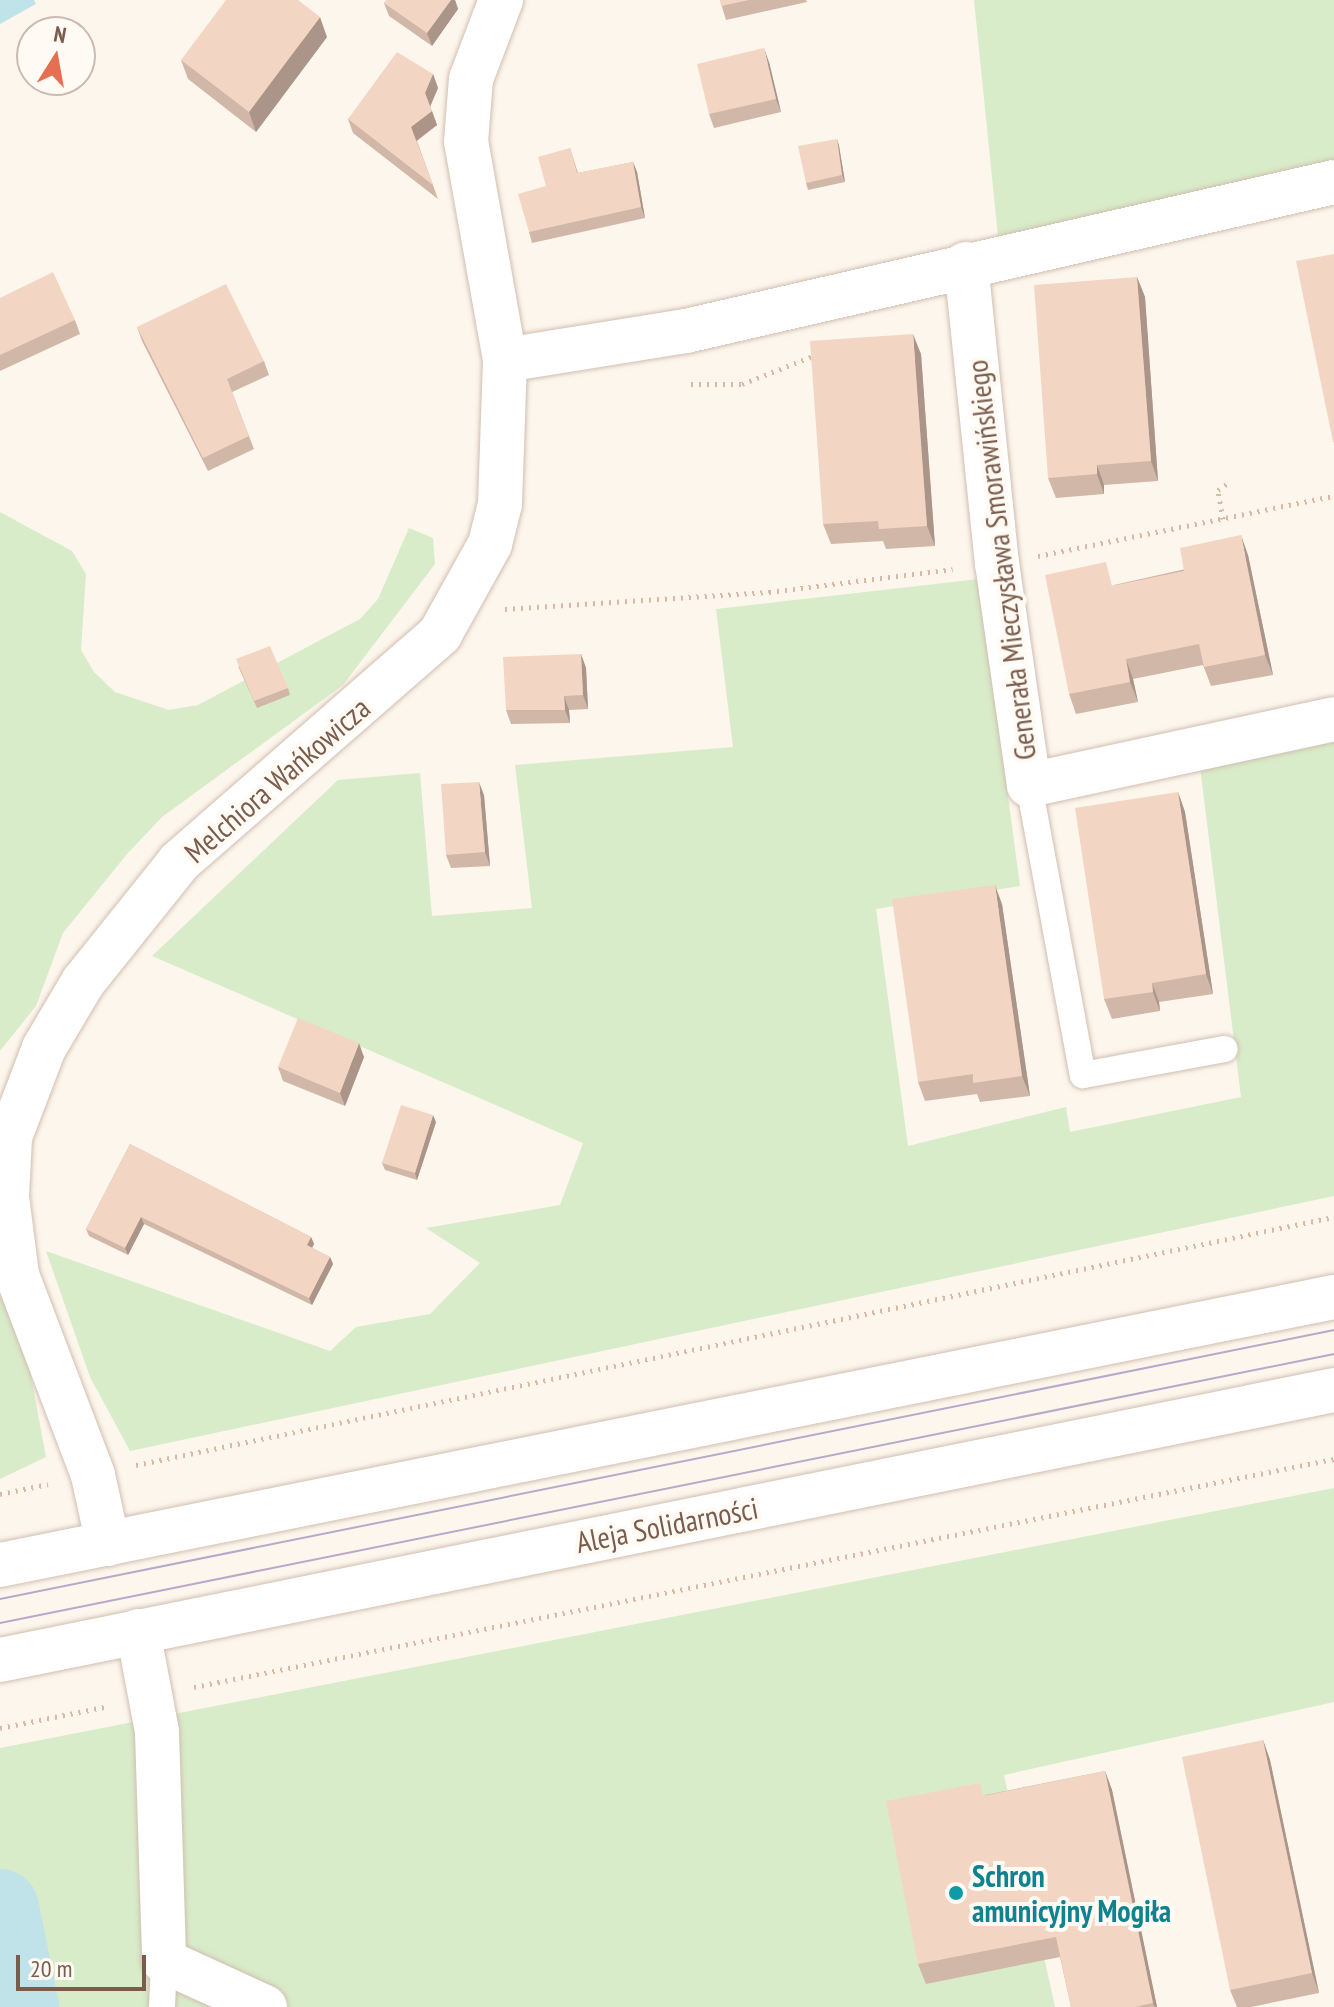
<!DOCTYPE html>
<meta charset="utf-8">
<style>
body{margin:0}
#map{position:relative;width:1334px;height:2007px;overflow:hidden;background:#fdf6ec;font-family:"PT Sans Narrow",sans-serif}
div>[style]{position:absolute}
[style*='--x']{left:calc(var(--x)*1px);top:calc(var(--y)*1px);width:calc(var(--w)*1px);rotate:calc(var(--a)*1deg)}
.green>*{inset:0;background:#d8ecc9}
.water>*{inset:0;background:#bfe3e8}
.river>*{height:78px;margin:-39px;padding:0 39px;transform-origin:39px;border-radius:39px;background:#bfe3e8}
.path>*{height:5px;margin-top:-2.5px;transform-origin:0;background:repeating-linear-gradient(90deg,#d9b8a5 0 2px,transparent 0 8px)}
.roads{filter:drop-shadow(0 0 2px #d1beb0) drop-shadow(0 0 2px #d1beb0)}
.service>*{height:26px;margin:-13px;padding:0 13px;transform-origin:13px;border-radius:13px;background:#fff}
.minor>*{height:44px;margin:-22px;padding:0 22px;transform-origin:22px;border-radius:22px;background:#fff}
.tertiary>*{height:44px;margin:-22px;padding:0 22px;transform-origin:22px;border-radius:22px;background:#fff}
.tram>*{height:2px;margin:-1px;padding:0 1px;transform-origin:1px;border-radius:1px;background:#b9a8c9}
.wall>*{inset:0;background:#d1b7a8}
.shaded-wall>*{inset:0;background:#aa9588}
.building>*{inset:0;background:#f3d5c3}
.dots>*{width:22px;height:22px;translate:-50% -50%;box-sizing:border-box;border:4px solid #fffaf3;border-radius:50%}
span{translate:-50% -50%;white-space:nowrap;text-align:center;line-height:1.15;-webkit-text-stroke:8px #fffaf3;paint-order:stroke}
.street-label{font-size:30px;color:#7a5c4d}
.culture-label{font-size:30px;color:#0d838f;font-weight:700}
.left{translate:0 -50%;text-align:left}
.north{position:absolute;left:16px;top:16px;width:80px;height:80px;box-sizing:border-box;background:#fffaf3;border:2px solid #cabbb1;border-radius:50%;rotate:11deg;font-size:22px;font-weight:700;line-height:32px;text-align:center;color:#7a5c4d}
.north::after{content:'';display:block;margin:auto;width:28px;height:36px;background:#e76f51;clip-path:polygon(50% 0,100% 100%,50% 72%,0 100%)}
.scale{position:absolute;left:16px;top:1955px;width:130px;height:36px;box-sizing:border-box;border:4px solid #7a5c4d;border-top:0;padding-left:10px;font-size:24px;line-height:28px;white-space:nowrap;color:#7a5c4d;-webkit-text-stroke:6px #fffaf3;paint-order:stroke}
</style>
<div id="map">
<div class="green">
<div style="clip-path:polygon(974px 0,1334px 0,1334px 160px,998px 237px)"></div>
<div style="clip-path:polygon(0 512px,72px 551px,86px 574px,81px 650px,94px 672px,115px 692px,169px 710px,198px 705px,360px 619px,378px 599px,409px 528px,433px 538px,435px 564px,343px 685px,162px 817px,127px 854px,63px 933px,36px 1006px,0 1051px)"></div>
<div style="clip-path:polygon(979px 579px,1020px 886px,876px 909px,908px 1146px,1066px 1107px,1070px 1132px,1241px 1097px,1200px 767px,1334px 740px,1334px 1196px,130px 1451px,90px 1377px,46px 1251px,330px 1351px,356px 1327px,430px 1314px,480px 1263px,426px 1228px,560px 1205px,583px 1143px,152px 956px,338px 780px,420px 773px,432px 916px,532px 908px,515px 765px,733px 747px,716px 609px)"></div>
<div style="clip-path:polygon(0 1278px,22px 1328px,46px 1457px,0 1479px)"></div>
<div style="clip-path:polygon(1334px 1488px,1334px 1702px,1004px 1775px,1055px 2007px,0 2007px,0 1748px)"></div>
</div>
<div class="water">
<div style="clip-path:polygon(0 0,34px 0,36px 4px,0 24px)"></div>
</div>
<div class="river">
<div style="--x:0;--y:1908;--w:101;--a:78.6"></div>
</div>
<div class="path">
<div style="--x:691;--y:384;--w:51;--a:0"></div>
<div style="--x:742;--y:384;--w:79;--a:-21.4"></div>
<div style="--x:1223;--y:519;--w:29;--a:-100"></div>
<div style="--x:1218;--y:490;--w:12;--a:-35"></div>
<div style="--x:1038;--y:556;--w:302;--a:-11.5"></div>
<div style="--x:505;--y:609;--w:265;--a:-3.7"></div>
<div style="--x:769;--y:592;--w:185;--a:-7.1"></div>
<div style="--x:136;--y:1465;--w:1223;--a:-11.7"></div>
<div style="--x:0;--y:1494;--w:49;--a:-11.8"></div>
<div style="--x:194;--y:1687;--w:1163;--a:-11.31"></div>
<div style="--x:0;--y:1728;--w:111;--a:-11.4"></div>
</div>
<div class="roads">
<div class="service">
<div style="--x:1029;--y:785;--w:295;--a:79.5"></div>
<div style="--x:1083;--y:1075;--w:144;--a:-10.4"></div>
<div style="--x:162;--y:2007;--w:46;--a:-87.5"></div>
</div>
<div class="minor">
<div style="--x:966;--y:264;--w:301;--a:84.1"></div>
<div style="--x:997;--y:563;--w:224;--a:81.8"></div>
<div style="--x:1029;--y:785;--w:312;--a:-12.2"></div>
<div style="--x:505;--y:360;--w:183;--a:-9.1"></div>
<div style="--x:686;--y:331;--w:665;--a:-12.95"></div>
<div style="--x:108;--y:1544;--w:71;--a:-102.3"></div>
<div style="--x:93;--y:1475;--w:214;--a:-110.8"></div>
<div style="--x:17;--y:1275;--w:79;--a:-97.3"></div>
<div style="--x:7;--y:1197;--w:60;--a:-87.1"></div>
<div style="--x:10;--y:1137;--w:95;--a:-69.1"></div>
<div style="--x:44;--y:1048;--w:77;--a:-59.4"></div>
<div style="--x:83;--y:982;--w:154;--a:-51.3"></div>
<div style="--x:179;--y:862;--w:347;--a:-41.1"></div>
<div style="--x:440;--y:634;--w:103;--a:-60.9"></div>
<div style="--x:490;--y:544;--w:41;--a:-76"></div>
<div style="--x:500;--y:504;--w:144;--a:-88"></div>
<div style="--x:505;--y:360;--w:221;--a:-100.1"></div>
<div style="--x:466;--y:142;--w:63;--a:-85.5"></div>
<div style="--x:471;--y:79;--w:85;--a:-69.2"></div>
<div style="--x:138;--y:1631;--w:103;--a:79.3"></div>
<div style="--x:157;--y:1732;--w:229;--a:88.2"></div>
<div style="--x:164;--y:1961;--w:111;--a:24.5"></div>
</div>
<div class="tertiary">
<div style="--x:0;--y:1565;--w:1361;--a:-11.36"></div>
<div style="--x:0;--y:1660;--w:1361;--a:-11.44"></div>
</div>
</div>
<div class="tram">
<div style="--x:0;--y:1599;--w:1361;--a:-11.4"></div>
<div style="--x:0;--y:1623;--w:1361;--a:-11.4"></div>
</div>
<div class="wall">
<div style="clip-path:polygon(387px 0,455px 0,458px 9px,432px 46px,389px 16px,384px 3px)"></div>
<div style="clip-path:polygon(720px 0,806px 0,807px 2px,726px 20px)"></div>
<div style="clip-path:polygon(327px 37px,256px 132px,188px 79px,181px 60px)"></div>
<div style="clip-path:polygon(769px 62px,781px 112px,714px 128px,709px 114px)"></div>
<div style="clip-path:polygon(433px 74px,438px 88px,430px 106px,437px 125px,417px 141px,438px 199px,353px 133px,348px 119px)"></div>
<div style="clip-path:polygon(837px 139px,839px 146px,845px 182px,808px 190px,806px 183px)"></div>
<div style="clip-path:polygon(570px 148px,578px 173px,633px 162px,637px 172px,645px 218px,532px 243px,529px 232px,546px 186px)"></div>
<div style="clip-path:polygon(1137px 277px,1145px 297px,1158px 481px,1104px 485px,1104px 494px,1056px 498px,1048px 478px)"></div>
<div style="clip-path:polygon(0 298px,75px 320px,80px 334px,0 371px)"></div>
<div style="clip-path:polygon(137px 327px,264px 361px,269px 375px,232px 392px,254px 449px,208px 471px,142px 341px)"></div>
<div style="clip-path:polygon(921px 354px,935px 546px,886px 549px,883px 541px,831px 544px,823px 524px)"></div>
<div style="clip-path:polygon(1248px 555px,1273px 675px,1211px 686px,1203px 665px,1133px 679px,1138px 702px,1076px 714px,1069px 694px,1114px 585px)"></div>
<div style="clip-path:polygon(581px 654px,586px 668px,588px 709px,569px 710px,570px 723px,511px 724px,506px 710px)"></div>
<div style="clip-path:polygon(238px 666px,288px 688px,290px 695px,257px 708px)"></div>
<div style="clip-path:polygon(1178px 792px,1185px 812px,1213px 994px,1159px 1002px,1160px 1011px,1112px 1019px,1104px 999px)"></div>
<div style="clip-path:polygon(484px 795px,490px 866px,451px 868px,446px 855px)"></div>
<div style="clip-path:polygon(1002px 904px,1030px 1096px,980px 1102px,977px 1094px,925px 1101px,918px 1082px)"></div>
<div style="clip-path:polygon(364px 1057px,345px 1106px,283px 1081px,278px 1067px)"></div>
<div style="clip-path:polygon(436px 1122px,417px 1180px,385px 1170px,382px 1163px)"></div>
<div style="clip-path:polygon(130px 1144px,311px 1237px,314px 1244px,312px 1248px,330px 1257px,333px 1264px,312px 1305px,144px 1224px,128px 1255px,89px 1236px,86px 1229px)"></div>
<div style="clip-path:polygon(1263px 1740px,1270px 1760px,1319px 1993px,1251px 2007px,1237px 2007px,1230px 1990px)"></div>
<div style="clip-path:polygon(1105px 1771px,1112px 1790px,1157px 2007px,1071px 2007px,1060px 1957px,926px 1984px,918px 1964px,985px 1795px)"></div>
</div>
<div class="shaded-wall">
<div style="clip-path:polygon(451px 0,455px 0,458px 9px,432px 46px,427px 33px)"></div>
<div style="clip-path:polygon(320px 17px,327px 37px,256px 132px,249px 112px)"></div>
<div style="clip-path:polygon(764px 48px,769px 62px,781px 112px,776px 99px)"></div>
<div style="clip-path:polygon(433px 74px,438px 88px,430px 107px,425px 93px)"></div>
<div style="clip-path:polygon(432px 111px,437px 125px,416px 141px,411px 127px)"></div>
<div style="clip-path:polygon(837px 139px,839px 146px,845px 182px,842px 175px)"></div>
<div style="clip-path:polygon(633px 162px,637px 172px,645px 218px,641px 207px)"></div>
<div style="clip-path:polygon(1137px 277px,1145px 297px,1158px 481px,1151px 461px)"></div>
<div style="clip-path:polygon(913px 334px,921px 354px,935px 546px,927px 526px)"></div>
<div style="clip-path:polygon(1097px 465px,1104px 485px,1104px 494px,1097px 474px)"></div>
<div style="clip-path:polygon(1241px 535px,1248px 555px,1273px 675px,1265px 655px)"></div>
<div style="clip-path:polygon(581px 654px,586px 668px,588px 709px,583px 695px)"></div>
<div style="clip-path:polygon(1126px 659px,1133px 679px,1138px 702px,1130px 682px)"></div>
<div style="clip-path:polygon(564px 696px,569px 710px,570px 723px,565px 710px)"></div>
<div style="clip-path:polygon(479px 782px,484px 795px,490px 866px,485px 852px)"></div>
<div style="clip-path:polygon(1178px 792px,1185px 812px,1213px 994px,1206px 974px)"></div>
<div style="clip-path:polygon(995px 885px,1002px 904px,1030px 1096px,1022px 1076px)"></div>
<div style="clip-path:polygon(1152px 983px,1159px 1002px,1160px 1011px,1153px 992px)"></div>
<div style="clip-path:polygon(359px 1043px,364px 1057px,345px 1106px,340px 1093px)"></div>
<div style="clip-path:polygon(433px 1115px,436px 1122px,417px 1180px,415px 1173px)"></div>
<div style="clip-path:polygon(141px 1217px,144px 1224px,128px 1255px,125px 1248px)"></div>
<div style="clip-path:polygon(311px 1237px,314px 1244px,310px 1252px,307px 1245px)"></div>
<div style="clip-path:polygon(330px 1257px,333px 1264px,312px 1305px,309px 1298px)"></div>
<div style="clip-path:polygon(1263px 1740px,1270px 1760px,1319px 1993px,1312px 1973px)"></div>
<div style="clip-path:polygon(1105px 1771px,1112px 1790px,1157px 2007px,1155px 2007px,1153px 2003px)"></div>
</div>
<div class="building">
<div style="clip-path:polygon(226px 0,298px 0,320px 17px,249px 112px,181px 60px)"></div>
<div style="clip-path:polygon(387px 0,451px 0,427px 33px,384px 3px)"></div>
<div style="clip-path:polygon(720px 0,749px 0,721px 6px)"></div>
<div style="clip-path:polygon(764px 48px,776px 99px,709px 114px,697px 64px)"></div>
<div style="clip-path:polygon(397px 52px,433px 74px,425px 93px,432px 111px,411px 127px,433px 185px,348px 119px)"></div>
<div style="clip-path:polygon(837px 139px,842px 175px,806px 183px,798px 146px)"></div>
<div style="clip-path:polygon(570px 148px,577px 173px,633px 162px,641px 207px,529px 232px,518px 194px,546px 186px,538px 157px)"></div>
<div style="clip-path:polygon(1334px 254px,1334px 442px,1333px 442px,1296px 261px)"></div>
<div style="clip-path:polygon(53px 272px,75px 320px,0 355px,0 298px)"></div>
<div style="clip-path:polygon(1137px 277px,1151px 461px,1097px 465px,1097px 474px,1048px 478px,1034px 285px)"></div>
<div style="clip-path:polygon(226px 284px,264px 361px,227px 379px,249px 436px,203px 458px,137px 327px)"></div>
<div style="clip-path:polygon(913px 334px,927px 526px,879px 529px,878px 521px,823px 524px,810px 341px)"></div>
<div style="clip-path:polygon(1241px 535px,1265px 655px,1204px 667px,1199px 644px,1126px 659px,1130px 682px,1069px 694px,1045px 575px,1106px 562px,1112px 586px,1184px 571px,1180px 548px)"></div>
<div style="clip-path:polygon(270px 646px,288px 688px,254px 701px,236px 659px)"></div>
<div style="clip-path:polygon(581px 654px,583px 695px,564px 696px,565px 710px,506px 710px,503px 657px)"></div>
<div style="clip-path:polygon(479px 782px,485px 852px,446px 855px,441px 784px)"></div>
<div style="clip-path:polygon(1178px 792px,1206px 974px,1152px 983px,1153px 992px,1104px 999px,1075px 808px)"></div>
<div style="clip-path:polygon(995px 885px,1022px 1076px,973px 1083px,973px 1074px,918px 1082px,892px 899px)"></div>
<div style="clip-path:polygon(298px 1018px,359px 1043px,340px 1093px,278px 1067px)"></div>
<div style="clip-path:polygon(401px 1105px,433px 1115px,415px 1173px,382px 1163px)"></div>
<div style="clip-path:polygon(130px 1144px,311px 1237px,307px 1245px,330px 1257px,309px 1298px,141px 1217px,125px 1248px,86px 1229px)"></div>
<div style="clip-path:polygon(1263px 1740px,1312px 1973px,1230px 1990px,1182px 1757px)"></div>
<div style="clip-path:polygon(1105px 1771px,1153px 2003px,1135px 2007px,1071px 2007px,1056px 1937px,918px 1964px,886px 1801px,980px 1783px,983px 1796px)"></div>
</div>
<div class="dots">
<div style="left:956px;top:1893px;background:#0f9aa8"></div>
</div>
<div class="street-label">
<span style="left:1001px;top:560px;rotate:-97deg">Generała Mieczysława Smorawińskiego</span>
<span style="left:277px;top:780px;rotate:-41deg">Melchiora Wańkowicza</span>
<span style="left:667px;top:1525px;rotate:-11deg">Aleja Solidarności</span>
</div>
<div class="culture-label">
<span class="left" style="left:972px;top:1893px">Schron<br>amunicyjny Mogiła</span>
</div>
<div class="north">N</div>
<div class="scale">20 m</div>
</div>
